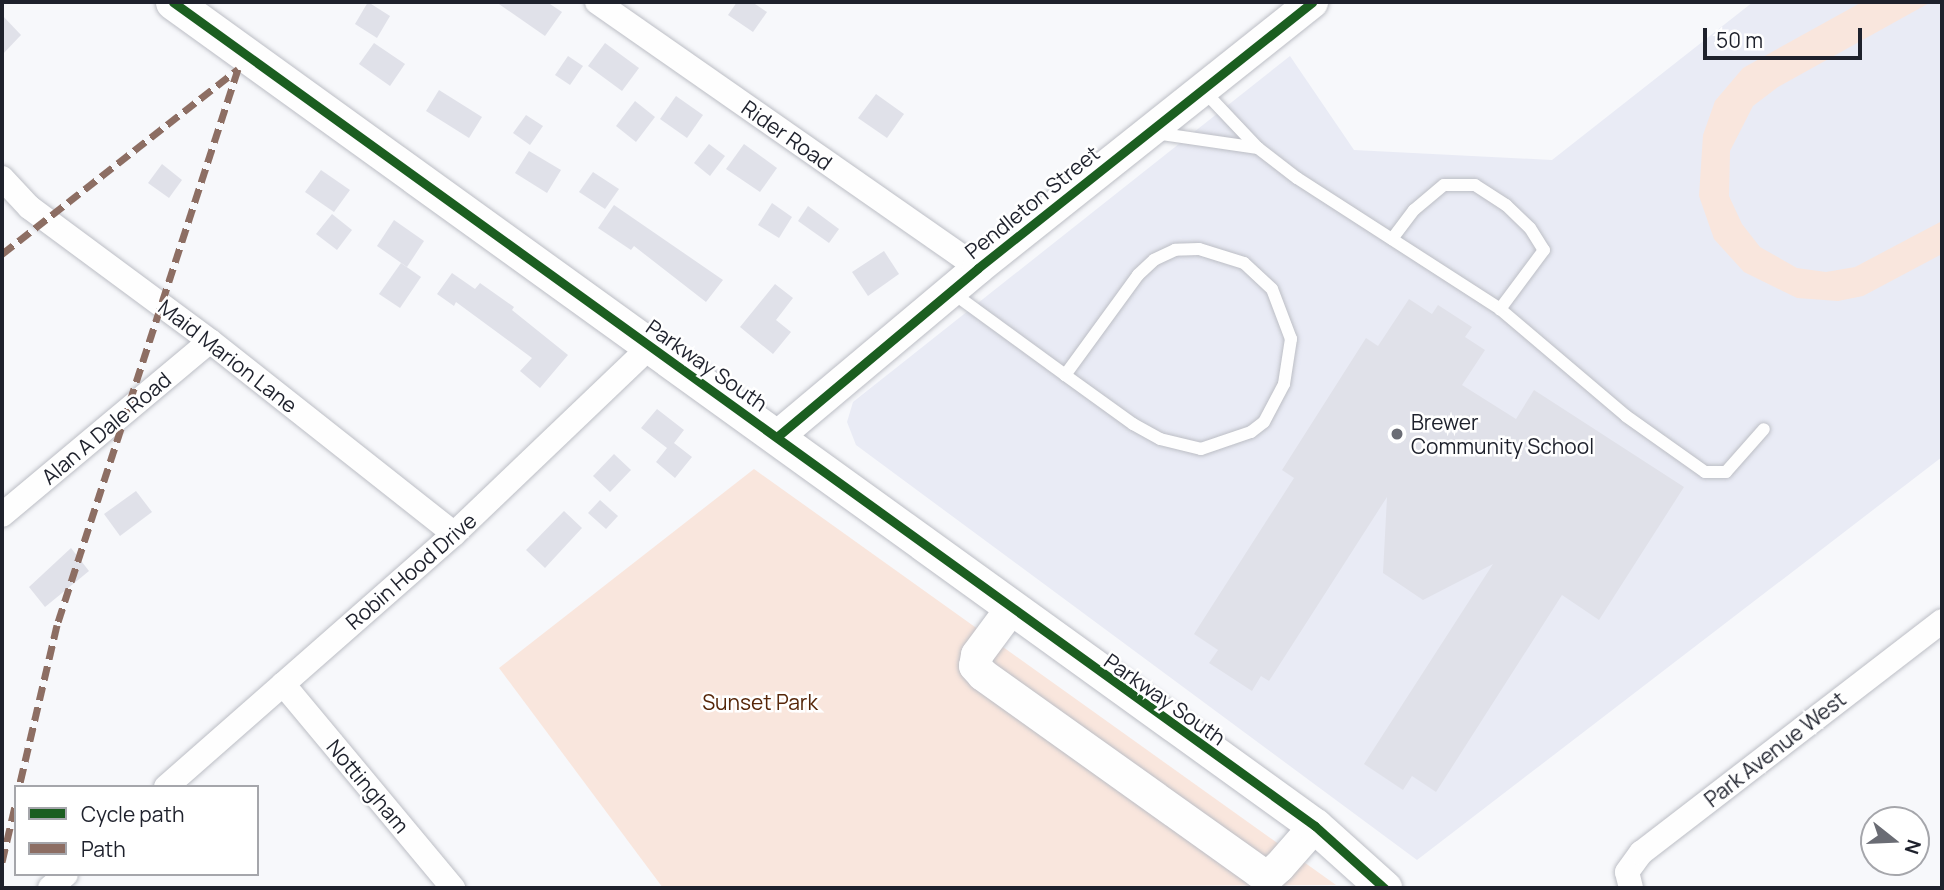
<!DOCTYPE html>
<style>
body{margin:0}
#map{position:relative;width:1944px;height:890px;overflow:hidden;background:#f7f8fb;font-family:Manrope,sans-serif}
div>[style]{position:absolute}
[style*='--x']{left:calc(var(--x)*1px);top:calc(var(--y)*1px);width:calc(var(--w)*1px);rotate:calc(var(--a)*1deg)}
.built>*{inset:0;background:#e9ebf5}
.green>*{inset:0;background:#f9e6dd}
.building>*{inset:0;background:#e0e1e9}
.roads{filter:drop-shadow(0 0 2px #bcbec5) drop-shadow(0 0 2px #bcbec5)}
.service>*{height:12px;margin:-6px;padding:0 6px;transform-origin:6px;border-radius:6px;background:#fefefe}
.minor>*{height:24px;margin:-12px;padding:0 12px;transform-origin:12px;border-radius:12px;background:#fefefe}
.tertiary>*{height:32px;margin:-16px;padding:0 16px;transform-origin:16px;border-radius:16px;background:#fefefe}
.secondary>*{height:35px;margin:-17.5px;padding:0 17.5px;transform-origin:17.5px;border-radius:17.5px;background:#fefefe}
.quiet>*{height:7px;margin-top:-3.5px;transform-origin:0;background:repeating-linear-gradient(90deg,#8d6e63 0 14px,transparent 0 21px)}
.cycleway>*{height:9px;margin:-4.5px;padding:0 4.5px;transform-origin:4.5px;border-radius:4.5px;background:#1b5e20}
.dots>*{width:19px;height:19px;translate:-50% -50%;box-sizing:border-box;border:4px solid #fff;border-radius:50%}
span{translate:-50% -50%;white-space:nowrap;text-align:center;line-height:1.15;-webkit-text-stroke:5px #fff;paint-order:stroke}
.street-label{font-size:21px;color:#1e212c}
.poi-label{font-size:21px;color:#1e212c}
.left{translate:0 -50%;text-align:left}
.park-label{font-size:21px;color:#562609}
.frame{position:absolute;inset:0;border:4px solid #1e212c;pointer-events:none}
.legend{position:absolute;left:14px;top:785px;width:245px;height:91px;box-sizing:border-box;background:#fff;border:2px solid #a5a6ab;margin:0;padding:9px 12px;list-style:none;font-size:21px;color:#1e212c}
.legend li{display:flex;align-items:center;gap:14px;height:35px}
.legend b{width:35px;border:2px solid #a5a6ab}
.north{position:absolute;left:1860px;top:806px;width:70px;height:70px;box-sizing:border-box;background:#fff;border:2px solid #a5a6ab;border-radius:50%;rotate:108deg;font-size:19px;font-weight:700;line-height:28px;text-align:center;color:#1e212c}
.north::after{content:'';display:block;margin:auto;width:24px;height:32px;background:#6a6c74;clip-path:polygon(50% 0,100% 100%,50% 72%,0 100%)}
.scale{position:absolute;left:1703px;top:28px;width:159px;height:32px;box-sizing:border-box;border:4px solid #1e212c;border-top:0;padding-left:9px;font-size:21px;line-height:24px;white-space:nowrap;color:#1e212c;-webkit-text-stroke:5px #fff;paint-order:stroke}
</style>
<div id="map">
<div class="built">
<div style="clip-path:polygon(1753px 2px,1942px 2px,1942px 457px,1417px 860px,856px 445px,847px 422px,853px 402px,1290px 56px,1354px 150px,1552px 160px)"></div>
</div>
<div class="green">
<div style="clip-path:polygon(1862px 2px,1931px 2px,1778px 87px,1753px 106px,1730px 151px,1729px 196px,1742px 224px,1760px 247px,1797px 268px,1826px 272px,1855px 267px,1942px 221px,1942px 254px,1863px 296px,1838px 301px,1797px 298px,1744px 272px,1714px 239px,1699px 196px,1703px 135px,1715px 101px,1743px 68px)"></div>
<div style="clip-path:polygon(754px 469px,1336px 885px,663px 888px,499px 668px)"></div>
</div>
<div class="building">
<div style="clip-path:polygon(368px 2px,390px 16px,377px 38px,355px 24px)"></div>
<div style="clip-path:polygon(496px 2px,547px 2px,562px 12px,545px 36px)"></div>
<div style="clip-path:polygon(737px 2px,752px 2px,767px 12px,753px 32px,728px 15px)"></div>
<div style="clip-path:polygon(2px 15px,21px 35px,2px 55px)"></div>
<div style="clip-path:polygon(374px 43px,405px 64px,390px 86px,359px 64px)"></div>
<div style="clip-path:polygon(605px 43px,639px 68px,622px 91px,588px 66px)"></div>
<div style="clip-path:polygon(568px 56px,583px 66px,570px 85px,555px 75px)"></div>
<div style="clip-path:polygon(439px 90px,482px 117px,469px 138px,426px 111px)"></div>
<div style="clip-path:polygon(876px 94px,904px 114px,887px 138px,858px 118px)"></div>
<div style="clip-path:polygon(676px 96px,703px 115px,687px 138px,660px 119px)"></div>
<div style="clip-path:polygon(635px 101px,655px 117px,636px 142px,616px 126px)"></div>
<div style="clip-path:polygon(526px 115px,543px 126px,530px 145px,513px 133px)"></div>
<div style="clip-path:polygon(709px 144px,725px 156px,710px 176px,694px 163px)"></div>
<div style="clip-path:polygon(744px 144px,777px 168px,760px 192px,726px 169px)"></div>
<div style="clip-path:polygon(529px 151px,561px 170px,547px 193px,515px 173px)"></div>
<div style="clip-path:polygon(162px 164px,182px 180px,169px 198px,148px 183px)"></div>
<div style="clip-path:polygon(321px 170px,350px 190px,334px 212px,305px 192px)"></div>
<div style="clip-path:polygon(593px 172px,619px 189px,605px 209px,579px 192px)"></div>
<div style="clip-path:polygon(772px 203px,792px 217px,779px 238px,758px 225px)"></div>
<div style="clip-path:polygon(614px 205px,723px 280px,706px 302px,634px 246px,631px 250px,598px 228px)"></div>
<div style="clip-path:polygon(808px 206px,839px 229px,829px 243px,798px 221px)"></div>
<div style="clip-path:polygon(332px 214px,352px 230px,337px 250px,316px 234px)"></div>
<div style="clip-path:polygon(394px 220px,424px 241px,407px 267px,377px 246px)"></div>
<div style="clip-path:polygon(884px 251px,899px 274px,868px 296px,852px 272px)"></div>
<div style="clip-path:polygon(401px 263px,421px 277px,400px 308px,379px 294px)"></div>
<div style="clip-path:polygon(452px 273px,475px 289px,480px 283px,514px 307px,512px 310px,568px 355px,540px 388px,520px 371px,532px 358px,456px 302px,454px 306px,437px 294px)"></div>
<div style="clip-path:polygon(775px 284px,793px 298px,776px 320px,791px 332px,773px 354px,740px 327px)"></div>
<div style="clip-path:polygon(1409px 299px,1432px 314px,1438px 305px,1472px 327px,1465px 337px,1485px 350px,1462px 385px,1516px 419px,1534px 390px,1684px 487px,1599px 620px,1562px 595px,1436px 792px,1412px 776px,1403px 790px,1364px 764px,1493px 564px,1423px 600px,1383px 573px,1387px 497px,1269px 681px,1261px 676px,1252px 691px,1209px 663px,1218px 650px,1194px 634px,1294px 478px,1282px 470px,1366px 338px,1378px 346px)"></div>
<div style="clip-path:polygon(657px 409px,684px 430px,674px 443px,692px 457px,675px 478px,656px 462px,667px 448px,641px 428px)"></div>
<div style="clip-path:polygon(614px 454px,631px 470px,610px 492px,593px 476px)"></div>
<div style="clip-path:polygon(136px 491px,152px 512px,120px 536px,104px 514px)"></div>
<div style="clip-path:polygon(600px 500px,618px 516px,606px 529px,588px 513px)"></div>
<div style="clip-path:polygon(564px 511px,582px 528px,545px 568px,526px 550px)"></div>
<div style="clip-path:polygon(71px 548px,89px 571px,45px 607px,29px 587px)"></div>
</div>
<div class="roads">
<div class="service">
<div style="--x:1202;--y:89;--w:81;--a:46.5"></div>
<div style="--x:1258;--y:148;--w:49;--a:37.6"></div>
<div style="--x:1297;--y:178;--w:242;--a:32.8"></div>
<div style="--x:1500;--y:309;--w:165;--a:40.3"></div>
<div style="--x:1626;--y:416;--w:97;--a:35.3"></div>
<div style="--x:1705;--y:472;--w:21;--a:0"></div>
<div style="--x:1726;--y:472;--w:57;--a:-48.5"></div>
<div style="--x:1155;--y:133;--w:104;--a:8.3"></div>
<div style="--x:1392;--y:239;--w:36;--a:-53"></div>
<div style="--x:1414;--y:210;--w:39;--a:-40"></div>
<div style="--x:1444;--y:185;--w:31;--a:0"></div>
<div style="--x:1475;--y:185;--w:37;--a:33"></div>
<div style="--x:1506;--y:205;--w:33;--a:44"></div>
<div style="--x:1530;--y:228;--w:26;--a:58"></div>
<div style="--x:1544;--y:250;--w:74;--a:126.7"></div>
<div style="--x:950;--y:291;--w:142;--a:36.1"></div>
<div style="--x:1065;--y:375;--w:84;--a:35.8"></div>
<div style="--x:1133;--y:424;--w:31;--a:29"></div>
<div style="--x:1160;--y:439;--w:42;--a:13.7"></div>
<div style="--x:1201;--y:449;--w:53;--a:-18.8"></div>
<div style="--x:1251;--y:432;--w:16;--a:-38"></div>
<div style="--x:1264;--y:422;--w:43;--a:-62.2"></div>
<div style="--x:1284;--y:384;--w:46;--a:-81.2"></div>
<div style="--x:1291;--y:339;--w:53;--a:-110.8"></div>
<div style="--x:1272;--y:289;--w:38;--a:-137"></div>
<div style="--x:1244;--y:263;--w:47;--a:-162.7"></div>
<div style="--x:1199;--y:249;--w:24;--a:178"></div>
<div style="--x:1175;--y:250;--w:23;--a:155"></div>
<div style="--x:1154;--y:260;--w:22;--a:137"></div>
<div style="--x:1138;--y:275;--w:124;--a:126.1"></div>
</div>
<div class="minor">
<div style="--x:597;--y:2;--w:465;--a:34.9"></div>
<div style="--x:2;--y:178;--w:40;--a:47"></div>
<div style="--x:29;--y:207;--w:225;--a:36.5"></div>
<div style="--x:210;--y:341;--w:311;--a:38.3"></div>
<div style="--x:2;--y:515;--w:271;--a:-39.9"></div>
<div style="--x:283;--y:684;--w:266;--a:50.2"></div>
<div style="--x:166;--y:787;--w:383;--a:-41.3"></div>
<div style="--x:454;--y:534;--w:271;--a:-43.7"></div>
<div style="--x:50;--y:888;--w:21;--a:-41"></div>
<div style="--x:1631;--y:888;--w:16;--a:-104"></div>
<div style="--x:1627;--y:872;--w:24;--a:-54"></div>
<div style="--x:1641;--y:853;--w:380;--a:-37.6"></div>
</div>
<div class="tertiary">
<div style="--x:778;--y:436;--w:261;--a:-40"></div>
<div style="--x:978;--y:268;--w:427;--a:-38.5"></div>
<div style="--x:1011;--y:609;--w:57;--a:126.5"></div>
<div style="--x:977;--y:655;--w:11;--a:100"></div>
<div style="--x:975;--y:666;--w:12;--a:48"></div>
<div style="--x:983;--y:675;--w:339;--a:35.5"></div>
<div style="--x:1259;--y:872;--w:11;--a:15"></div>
<div style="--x:1270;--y:875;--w:12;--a:-42"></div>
<div style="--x:1279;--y:867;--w:55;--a:-48.7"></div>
</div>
<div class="secondary">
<div style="--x:173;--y:2;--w:1408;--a:35.81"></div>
<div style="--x:1315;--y:826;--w:93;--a:41.9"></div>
</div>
</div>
<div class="quiet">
<div style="--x:2;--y:254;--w:300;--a:-38.1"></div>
<div style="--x:238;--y:69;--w:585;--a:108.03"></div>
<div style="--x:57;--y:625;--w:166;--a:103.2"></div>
<div style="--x:2;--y:862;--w:62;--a:-76.9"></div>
</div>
<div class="cycleway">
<div style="--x:173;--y:2;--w:1408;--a:35.81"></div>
<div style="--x:1315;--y:826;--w:93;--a:41.9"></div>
<div style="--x:778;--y:436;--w:261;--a:-40"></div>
<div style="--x:978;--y:268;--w:427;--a:-38.5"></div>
</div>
<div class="dots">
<div style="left:1397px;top:434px;background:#6a6c74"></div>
</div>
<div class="street-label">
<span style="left:787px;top:135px;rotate:35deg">Rider Road</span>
<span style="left:1032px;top:202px;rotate:-39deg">Pendleton Street</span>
<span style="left:228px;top:356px;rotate:38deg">Maid Marion Lane</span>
<span style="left:707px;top:365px;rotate:35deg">Parkway South</span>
<span style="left:106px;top:428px;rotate:-40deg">Alan A Dale Road</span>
<span style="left:411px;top:571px;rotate:-41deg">Robin Hood Drive</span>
<span style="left:1165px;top:699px;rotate:35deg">Parkway South</span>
<span style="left:1775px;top:749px;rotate:-38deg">Park Avenue West</span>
<span style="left:368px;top:786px;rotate:50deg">Nottingham</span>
</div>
<div class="poi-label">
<span class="left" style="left:1411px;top:434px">Brewer<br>Community School</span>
</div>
<div class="park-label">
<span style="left:760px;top:702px">Sunset Park</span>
</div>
<div class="frame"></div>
<ul class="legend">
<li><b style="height:9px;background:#1b5e20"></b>Cycle path</li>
<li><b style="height:9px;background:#8d6e63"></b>Path</li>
</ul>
<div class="north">N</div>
<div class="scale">50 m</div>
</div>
